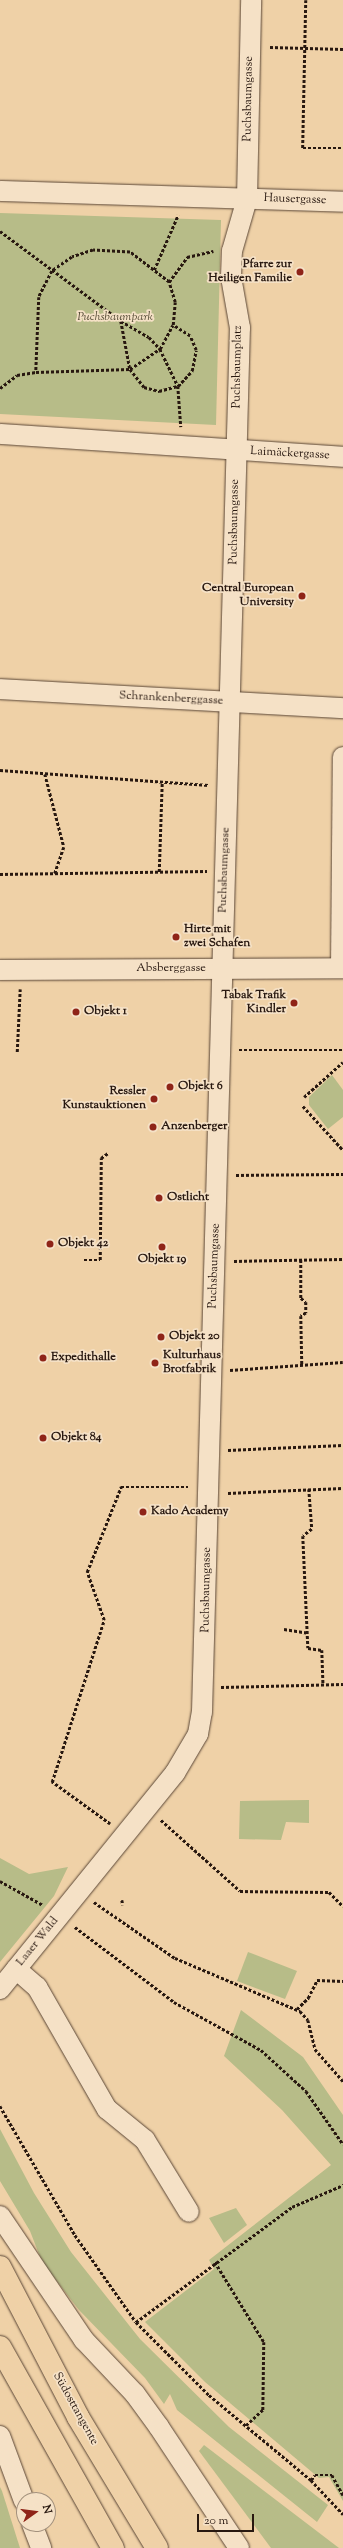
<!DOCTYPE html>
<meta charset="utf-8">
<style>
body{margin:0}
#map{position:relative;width:343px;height:2548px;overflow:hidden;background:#efd1a7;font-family:"Sorts Mill Goudy",serif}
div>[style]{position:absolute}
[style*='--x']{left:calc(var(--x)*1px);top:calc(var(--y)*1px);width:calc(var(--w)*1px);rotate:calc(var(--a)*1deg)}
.green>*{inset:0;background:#b7bc88}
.path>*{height:2.5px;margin-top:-1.25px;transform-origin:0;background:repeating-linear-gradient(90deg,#281810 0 3px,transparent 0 5px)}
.roads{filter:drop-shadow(0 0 1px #5a4636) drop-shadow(0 0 1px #5a4636)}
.minor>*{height:20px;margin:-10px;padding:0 10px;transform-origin:10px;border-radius:10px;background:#f5e1c6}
.highway>*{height:22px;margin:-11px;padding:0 11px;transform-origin:11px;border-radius:11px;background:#efd1a7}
.dots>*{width:11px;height:11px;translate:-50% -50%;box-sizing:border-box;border:2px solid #f5e1c6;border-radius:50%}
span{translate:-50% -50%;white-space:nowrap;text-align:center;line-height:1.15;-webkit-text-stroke:3.5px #f5e1c6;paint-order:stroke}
.street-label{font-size:12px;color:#281810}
.poi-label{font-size:12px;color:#281810;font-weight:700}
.right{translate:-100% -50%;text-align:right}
.left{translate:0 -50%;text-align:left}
.park-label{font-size:12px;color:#534934;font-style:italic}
.north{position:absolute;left:16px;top:2492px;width:40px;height:40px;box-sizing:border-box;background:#f5e1c6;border:1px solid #a3917d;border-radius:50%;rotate:76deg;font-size:11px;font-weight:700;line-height:16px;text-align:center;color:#281810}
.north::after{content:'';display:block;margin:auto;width:14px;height:18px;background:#8f2418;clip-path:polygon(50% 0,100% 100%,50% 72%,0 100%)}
.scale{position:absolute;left:197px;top:2514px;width:57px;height:18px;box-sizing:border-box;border:2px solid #281810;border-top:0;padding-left:5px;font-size:12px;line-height:14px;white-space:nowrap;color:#281810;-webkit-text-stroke:3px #f5e1c6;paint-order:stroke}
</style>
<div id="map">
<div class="green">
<div style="clip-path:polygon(0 213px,221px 220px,216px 425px,0 414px)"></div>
<div style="clip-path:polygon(332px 1075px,343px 1090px,343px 1117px,328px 1129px,309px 1105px,309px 1097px)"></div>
<div style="clip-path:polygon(309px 1800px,309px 1823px,286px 1822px,281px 1840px,239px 1839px,240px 1801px)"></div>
<div style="clip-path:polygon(0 1858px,29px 1874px,68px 1867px,54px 1896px,0 1962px)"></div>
<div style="clip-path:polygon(248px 1952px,297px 1971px,285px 1999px,237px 1981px)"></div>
<div style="clip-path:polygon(241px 2010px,303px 2057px,343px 2115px,343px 2501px,329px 2477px,319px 2478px,205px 2382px,145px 2322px,214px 2269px,209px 2260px,331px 2165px,282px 2110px,224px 2056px)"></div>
<div style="clip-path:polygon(0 2129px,34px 2193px,71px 2252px,140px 2339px,229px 2427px,328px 2505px,317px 2522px,177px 2410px,170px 2394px,164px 2404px,145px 2378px,79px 2310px,42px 2262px,30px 2231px,0 2181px)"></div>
<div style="clip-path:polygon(236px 2208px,247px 2225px,224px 2243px,209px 2218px)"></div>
<div style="clip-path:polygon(204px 2445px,339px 2548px,271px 2548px,199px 2451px)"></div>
<div style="clip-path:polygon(0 2487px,2px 2491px,20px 2548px,0 2548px)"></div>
</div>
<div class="path">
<div style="--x:306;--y:0;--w:148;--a:91.2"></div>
<div style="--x:303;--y:148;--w:40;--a:0"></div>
<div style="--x:270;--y:47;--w:73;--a:1.6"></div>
<div style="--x:0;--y:231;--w:151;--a:36.6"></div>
<div style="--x:121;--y:321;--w:32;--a:30"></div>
<div style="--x:149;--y:337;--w:16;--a:47"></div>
<div style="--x:160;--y:349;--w:41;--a:64.1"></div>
<div style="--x:178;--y:386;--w:41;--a:85.8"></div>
<div style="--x:154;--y:270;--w:60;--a:-66.4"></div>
<div style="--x:169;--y:282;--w:31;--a:-54"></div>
<div style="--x:187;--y:257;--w:27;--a:-13"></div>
<div style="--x:121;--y:321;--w:49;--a:79.4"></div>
<div style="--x:130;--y:369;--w:23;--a:52"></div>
<div style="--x:144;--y:387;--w:16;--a:15"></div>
<div style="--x:159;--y:391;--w:20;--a:-15"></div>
<div style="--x:178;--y:386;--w:21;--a:-47"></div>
<div style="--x:192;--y:371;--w:21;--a:-79"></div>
<div style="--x:196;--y:350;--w:15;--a:-113"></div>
<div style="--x:190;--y:336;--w:20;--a:-147"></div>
<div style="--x:0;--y:388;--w:21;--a:-37"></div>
<div style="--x:17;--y:375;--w:19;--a:-9"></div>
<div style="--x:36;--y:372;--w:94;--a:-1.8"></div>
<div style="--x:130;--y:369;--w:36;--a:-34"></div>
<div style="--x:160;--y:349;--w:27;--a:-62"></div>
<div style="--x:173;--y:325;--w:23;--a:-85"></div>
<div style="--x:175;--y:302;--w:21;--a:-107"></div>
<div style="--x:169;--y:282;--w:49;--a:-142.4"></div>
<div style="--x:130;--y:252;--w:37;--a:-177"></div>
<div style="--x:93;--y:250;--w:22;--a:162"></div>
<div style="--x:72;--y:257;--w:24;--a:145"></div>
<div style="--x:52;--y:271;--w:29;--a:117"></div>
<div style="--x:39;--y:297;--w:75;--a:92.3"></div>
<div style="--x:0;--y:770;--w:209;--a:4.1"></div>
<div style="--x:45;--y:774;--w:75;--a:75.4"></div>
<div style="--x:64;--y:847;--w:28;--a:109"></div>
<div style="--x:159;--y:872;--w:90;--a:-88.1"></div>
<div style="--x:0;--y:874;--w:207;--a:-0.8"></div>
<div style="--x:239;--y:1050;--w:104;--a:0"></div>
<div style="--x:17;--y:1052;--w:63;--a:-87.3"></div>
<div style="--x:304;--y:1097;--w:52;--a:-41.9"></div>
<div style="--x:303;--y:1106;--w:59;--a:47.7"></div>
<div style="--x:236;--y:1175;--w:107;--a:-0.5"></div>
<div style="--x:84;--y:1260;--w:16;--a:0"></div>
<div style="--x:100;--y:1260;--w:102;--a:-89.4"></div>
<div style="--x:101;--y:1158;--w:9;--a:-36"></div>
<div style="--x:301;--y:1260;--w:38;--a:90"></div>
<div style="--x:301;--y:1298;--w:6;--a:39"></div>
<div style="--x:306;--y:1302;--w:11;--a:90"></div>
<div style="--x:306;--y:1313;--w:6;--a:149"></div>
<div style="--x:301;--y:1316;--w:49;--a:88.8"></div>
<div style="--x:234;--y:1261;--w:109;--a:-1.1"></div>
<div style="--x:230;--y:1370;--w:113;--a:-4"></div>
<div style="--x:228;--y:1450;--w:115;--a:-2.5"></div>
<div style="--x:309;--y:1489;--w:40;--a:85.7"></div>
<div style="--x:312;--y:1529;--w:11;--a:142"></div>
<div style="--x:303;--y:1536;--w:112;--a:87.4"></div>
<div style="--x:308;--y:1648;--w:14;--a:8"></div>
<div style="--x:322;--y:1650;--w:34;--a:88"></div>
<div style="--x:228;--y:1493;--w:115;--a:-2.5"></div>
<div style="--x:284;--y:1629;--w:24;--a:9"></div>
<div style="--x:221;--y:1687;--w:122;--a:-1.4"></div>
<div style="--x:161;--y:1820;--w:106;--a:41.9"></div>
<div style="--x:240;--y:1891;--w:89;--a:0.6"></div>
<div style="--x:329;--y:1892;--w:20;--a:45"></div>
<div style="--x:110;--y:1824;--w:72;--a:-144.1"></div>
<div style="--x:52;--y:1782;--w:170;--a:-72.2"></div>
<div style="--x:104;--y:1620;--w:51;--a:-109.5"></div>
<div style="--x:87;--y:1572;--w:92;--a:-68.2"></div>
<div style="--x:121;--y:1487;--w:67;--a:0"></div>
<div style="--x:0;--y:1881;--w:49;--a:29.2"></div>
<div style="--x:122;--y:1900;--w:5;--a:79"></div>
<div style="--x:94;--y:1902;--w:98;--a:34.7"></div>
<div style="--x:175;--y:1958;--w:136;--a:23"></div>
<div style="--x:300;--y:2011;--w:12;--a:48"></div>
<div style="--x:308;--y:2020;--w:30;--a:76"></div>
<div style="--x:315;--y:2049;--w:43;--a:48.8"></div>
<div style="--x:75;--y:1927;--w:124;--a:37.1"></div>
<div style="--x:174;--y:2002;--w:99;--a:28.9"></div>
<div style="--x:261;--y:2050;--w:61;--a:42.3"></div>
<div style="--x:306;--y:2091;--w:65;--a:55.1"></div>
<div style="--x:297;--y:2009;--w:16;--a:-45"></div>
<div style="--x:308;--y:1998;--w:20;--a:-63"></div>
<div style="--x:317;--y:1980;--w:26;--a:2"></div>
<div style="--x:0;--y:2106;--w:149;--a:59.8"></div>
<div style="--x:75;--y:2235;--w:106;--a:55"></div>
<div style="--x:136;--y:2322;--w:103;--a:45"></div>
<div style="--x:209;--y:2395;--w:133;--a:39.8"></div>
<div style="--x:311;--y:2480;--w:47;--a:46.7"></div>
<div style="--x:215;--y:2262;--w:94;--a:58.5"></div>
<div style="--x:264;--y:2342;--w:68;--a:90.8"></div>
<div style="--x:263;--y:2410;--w:23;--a:137"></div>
<div style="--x:136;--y:2322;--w:194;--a:-36.4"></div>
<div style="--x:292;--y:2207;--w:56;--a:-23.3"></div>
<div style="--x:311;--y:2480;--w:6;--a:-51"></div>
<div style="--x:315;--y:2475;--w:17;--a:0"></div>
<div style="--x:332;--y:2475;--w:23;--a:61"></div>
</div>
<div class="roads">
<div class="minor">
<div style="--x:0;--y:191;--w:343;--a:1.8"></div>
<div style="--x:0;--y:434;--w:344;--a:3.8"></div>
<div style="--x:0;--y:689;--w:344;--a:3.2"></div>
<div style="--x:341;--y:968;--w:211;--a:-89.5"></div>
<div style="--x:0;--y:970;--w:343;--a:-0.3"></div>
<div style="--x:16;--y:1969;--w:28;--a:41"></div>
<div style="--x:37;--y:1987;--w:141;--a:60.2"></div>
<div style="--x:107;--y:2109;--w:49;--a:39.2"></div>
<div style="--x:145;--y:2140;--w:84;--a:58.6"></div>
<div style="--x:0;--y:1989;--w:278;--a:-51"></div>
<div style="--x:175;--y:1773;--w:45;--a:-59.5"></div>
<div style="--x:198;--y:1734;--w:22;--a:-80"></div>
<div style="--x:202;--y:1712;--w:1385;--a:-88.43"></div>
<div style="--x:240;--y:328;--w:52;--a:-100"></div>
<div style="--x:231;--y:277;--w:26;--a:-88"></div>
<div style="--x:232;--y:251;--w:54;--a:-73.9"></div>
<div style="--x:247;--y:199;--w:199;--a:-88.8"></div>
<div style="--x:0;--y:2216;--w:150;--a:55.9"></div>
<div style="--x:84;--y:2340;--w:74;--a:46.6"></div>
<div style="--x:135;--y:2394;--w:41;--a:54"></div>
<div style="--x:159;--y:2427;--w:145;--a:56.5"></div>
<div style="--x:0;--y:2436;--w:69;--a:69.7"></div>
<div style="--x:32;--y:2524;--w:26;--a:69"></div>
</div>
<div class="highway">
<div style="--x:0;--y:2267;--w:169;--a:62.5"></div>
<div style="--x:78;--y:2417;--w:153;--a:58.9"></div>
<div style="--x:0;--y:2347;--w:231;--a:60.7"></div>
</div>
</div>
<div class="dots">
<div style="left:300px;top:272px;background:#8f2418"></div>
<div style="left:302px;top:596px;background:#8f2418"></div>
<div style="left:176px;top:937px;background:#8f2418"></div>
<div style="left:294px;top:1003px;background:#8f2418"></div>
<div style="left:76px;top:1012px;background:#8f2418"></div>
<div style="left:170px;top:1087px;background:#8f2418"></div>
<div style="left:154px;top:1099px;background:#8f2418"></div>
<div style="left:153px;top:1127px;background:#8f2418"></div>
<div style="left:159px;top:1198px;background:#8f2418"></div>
<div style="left:50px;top:1244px;background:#8f2418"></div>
<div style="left:162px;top:1247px;background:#8f2418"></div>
<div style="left:161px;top:1337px;background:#8f2418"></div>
<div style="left:43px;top:1358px;background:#8f2418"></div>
<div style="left:155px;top:1363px;background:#8f2418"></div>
<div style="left:43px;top:1438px;background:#8f2418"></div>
<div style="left:143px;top:1512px;background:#8f2418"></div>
</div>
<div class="street-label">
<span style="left:249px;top:99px;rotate:-89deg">Puchsbaumgasse</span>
<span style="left:295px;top:200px;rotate:2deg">Hausergasse</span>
<span style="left:238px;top:367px;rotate:-89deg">Puchsbaumplatz</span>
<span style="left:290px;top:454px;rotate:3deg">Laimäckergasse</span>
<span style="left:235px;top:522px;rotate:-89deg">Puchsbaumgasse</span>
<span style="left:171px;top:699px;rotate:3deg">Schrankenberggasse</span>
<span style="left:225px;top:870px;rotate:-88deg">Puchsbaumgasse</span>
<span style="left:171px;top:969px">Absberggasse</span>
<span style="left:215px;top:1266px;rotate:-88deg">Puchsbaumgasse</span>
<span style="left:207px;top:1590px;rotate:-89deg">Puchsbaumgasse</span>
<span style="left:38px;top:1942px;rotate:-51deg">Laaer Wald</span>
<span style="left:75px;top:2409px;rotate:61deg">Südosttangente</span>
</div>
<div class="poi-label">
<span class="right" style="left:292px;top:272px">Pfarre zur<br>Heiligen Familie</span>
<span class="right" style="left:294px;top:596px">Central European<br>University</span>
<span class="left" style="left:184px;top:937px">Hirte mit<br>zwei Schafen</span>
<span class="right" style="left:286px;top:1003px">Tabak Trafik<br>Kindler</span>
<span class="left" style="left:84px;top:1012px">Objekt 1</span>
<span class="left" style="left:178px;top:1087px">Objekt 6</span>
<span class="right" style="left:146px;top:1099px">Ressler<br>Kunstauktionen</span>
<span class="left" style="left:161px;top:1127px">Anzenberger</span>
<span class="left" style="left:167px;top:1198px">Ostlicht</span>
<span class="left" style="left:58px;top:1244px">Objekt 42</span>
<span style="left:162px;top:1260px">Objekt 19</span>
<span class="left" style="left:169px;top:1337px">Objekt 20</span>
<span class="left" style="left:163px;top:1363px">Kulturhaus<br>Brotfabrik</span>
<span class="left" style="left:51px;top:1358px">Expedithalle</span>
<span class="left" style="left:51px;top:1438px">Objekt 84</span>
<span class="left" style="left:151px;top:1512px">Kado Academy</span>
</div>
<div class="park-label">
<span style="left:115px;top:318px">Puchsbaumpark</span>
</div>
<div class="north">N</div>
<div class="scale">20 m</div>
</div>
